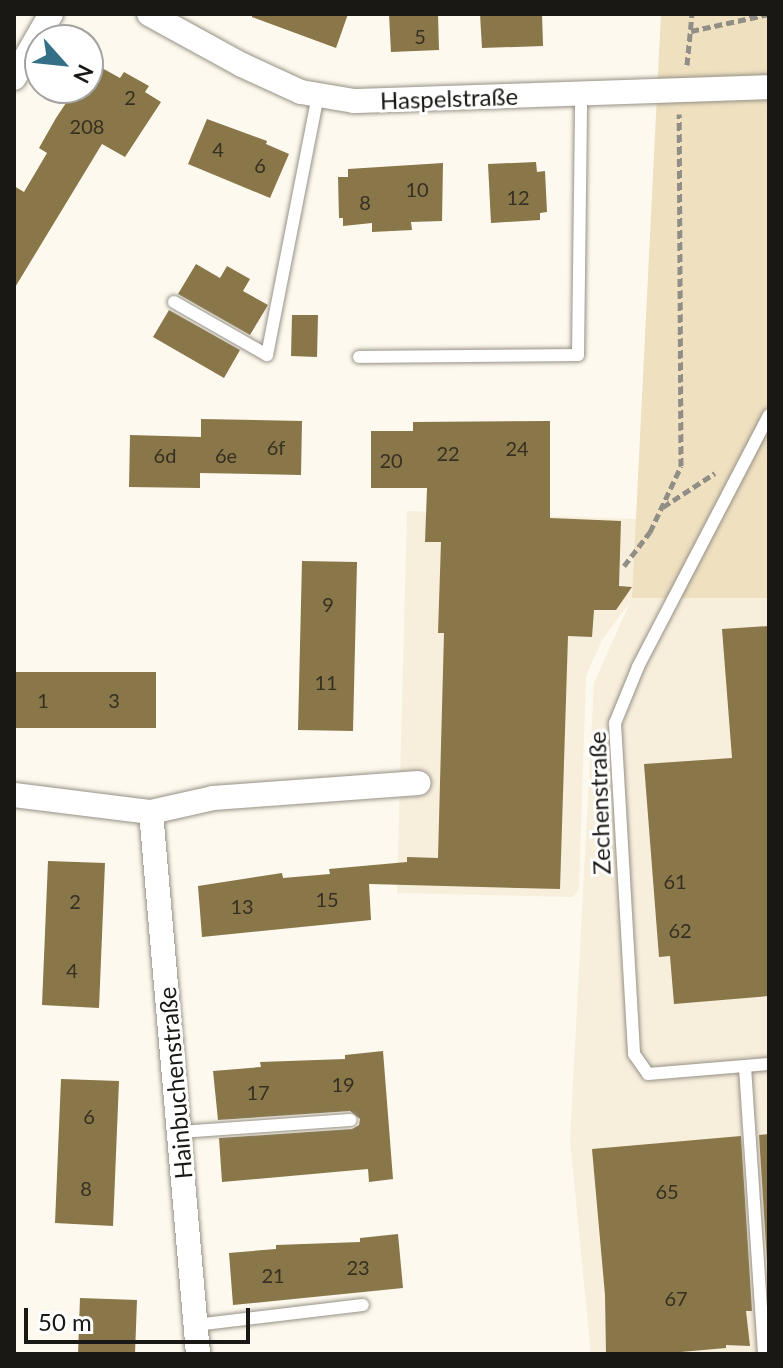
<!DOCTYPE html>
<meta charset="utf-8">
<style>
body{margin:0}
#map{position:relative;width:783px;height:1368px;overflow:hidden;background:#fef9ee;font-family:Lato,sans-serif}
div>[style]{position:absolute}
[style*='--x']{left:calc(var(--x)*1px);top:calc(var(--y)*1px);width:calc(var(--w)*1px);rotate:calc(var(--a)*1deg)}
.built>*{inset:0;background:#f7eedc}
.green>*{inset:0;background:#efe0c0}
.building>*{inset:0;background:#897649}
.path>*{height:5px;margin-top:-2.5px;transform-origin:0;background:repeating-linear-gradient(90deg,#918e86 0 8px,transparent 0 12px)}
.roads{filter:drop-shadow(0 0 2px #969186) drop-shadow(0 0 2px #969186)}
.lane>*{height:12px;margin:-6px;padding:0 6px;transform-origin:6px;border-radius:6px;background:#fff}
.street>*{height:24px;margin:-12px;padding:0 12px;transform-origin:12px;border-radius:12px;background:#fff}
span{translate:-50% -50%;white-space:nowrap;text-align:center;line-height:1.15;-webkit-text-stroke:6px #fff;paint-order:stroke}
.number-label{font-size:20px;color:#363021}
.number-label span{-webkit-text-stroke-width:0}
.street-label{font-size:24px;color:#1a1814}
.frame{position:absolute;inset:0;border:16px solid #1a1814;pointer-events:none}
.north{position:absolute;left:24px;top:24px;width:80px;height:80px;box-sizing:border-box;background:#fff;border:2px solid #a3a3a1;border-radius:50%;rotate:117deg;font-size:22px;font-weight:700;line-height:32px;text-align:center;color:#1a1814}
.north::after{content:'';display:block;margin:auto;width:28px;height:36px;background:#337087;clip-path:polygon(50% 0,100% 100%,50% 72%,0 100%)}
.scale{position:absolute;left:24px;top:1308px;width:226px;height:36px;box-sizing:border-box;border:4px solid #1a1814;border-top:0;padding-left:10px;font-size:24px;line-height:28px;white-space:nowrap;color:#1a1814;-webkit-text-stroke:6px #fff;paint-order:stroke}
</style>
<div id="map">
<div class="built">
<div style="clip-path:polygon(407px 511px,690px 521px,633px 598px,769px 598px,769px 1354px,591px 1354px,570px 1140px,594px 683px,630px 602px,602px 640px,586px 676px,579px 889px,573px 897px,397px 893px)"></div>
</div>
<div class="green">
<div style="clip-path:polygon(661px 14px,769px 14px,769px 598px,632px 598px)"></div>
</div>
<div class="building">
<div style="clip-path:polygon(252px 14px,348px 14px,336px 48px,252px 17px)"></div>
<div style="clip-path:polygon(389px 14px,438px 14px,439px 50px,391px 52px)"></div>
<div style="clip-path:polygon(480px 14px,542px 14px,543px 46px,482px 48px)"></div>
<div style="clip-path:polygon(102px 68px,120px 78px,124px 72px,149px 86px,145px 92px,161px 102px,125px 157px,102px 144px,14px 289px,14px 186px,24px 192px,47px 153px,39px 148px,56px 118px,76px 88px,91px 88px)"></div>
<div style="clip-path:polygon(207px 119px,267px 141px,266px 144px,289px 154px,270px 198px,188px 164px)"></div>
<div style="clip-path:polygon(536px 162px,537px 172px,545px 171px,547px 212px,540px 213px,540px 220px,491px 223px,488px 164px)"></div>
<div style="clip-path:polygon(443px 163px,442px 221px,411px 222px,412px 230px,372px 232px,372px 223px,343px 226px,343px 218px,339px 218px,338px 177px,348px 177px,348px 169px)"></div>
<div style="clip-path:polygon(196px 264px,220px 278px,227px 266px,250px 279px,243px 291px,268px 305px,250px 335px,178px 294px)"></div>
<div style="clip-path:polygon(169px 310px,240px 350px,224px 378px,153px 337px)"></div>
<div style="clip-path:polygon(292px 315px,318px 315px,317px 357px,291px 356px)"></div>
<div style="clip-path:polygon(201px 419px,302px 421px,301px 475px,200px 473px,200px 488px,129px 487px,130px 435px,201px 437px)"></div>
<div style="clip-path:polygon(550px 421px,550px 518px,621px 521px,619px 586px,632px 587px,616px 610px,594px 610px,592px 637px,568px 636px,560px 889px,369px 884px,371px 920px,202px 937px,198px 886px,282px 873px,283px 878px,330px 874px,329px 869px,407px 862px,407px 857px,438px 858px,444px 633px,438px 633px,441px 542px,425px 542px,427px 488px,371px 488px,371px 431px,413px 431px,413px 422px)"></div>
<div style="clip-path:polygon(302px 561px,357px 562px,353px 731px,298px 730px)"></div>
<div style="clip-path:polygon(769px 626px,769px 996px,674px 1004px,670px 956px,659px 957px,644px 764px,732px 758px,722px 629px)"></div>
<div style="clip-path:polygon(14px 672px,156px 672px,156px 728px,14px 728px)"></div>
<div style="clip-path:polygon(48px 861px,105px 863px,99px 1008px,42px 1005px)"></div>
<div style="clip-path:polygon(383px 1051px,393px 1179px,369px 1182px,368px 1169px,222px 1182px,219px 1138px,352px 1129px,359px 1125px,360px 1119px,350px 1111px,218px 1120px,213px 1071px,261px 1067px,260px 1062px,345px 1059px,345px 1055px)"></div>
<div style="clip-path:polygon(61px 1079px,119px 1081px,113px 1226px,55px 1223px)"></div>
<div style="clip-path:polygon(769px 1134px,769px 1293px,759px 1135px)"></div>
<div style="clip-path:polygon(741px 1136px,752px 1311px,746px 1311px,750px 1346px,726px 1345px,726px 1348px,658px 1354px,606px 1354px,605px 1295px,592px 1149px)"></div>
<div style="clip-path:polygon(398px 1234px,403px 1288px,233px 1305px,229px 1253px,276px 1249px,276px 1245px,360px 1242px,360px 1238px)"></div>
<div style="clip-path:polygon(80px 1298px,137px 1300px,135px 1354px,78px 1354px)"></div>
</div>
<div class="path">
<div style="--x:691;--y:31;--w:80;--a:-12.3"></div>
<div style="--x:687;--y:65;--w:51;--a:-84.4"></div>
<div style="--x:663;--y:507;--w:62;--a:-33.2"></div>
<div style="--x:624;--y:566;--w:43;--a:-52.6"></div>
<div style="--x:650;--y:532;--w:73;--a:-64.8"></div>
<div style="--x:681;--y:466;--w:352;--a:-90.3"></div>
</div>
<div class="roads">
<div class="lane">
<div style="--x:174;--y:302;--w:107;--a:29.7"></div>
<div style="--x:267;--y:355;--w:265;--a:-78.9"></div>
<div style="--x:359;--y:357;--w:219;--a:-0.5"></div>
<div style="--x:578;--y:355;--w:262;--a:-89.3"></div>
<div style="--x:769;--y:415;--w:284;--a:117.5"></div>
<div style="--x:638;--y:667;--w:61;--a:112.3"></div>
<div style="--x:615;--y:723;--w:332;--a:86.7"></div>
<div style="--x:634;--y:1054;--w:24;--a:55"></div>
<div style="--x:648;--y:1074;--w:121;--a:-4.7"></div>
<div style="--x:745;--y:1067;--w:288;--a:86.2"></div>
<div style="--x:179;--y:1132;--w:172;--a:-4"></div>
<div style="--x:195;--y:1325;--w:169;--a:-6.8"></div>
</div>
<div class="street">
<div style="--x:149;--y:14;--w:106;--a:28.7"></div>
<div style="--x:242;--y:65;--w:65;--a:24.6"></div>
<div style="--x:301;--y:92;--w:54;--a:9.6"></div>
<div style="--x:354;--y:101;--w:415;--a:-1.9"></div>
<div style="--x:14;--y:78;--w:74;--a:-60"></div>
<div style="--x:14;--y:795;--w:138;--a:7.1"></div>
<div style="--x:151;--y:812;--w:64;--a:-12.7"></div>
<div style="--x:213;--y:798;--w:206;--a:-4.2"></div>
<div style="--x:151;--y:812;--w:544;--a:85.04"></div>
</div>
</div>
<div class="number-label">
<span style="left:420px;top:36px">5</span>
<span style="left:130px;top:97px">2</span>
<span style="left:87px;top:126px">208</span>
<span style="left:218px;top:149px">4</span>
<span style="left:260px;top:165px">6</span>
<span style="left:417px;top:189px">10</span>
<span style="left:518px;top:197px">12</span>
<span style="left:365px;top:202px">8</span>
<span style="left:276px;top:447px">6f</span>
<span style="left:517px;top:448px">24</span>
<span style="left:448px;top:453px">22</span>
<span style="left:165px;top:455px">6d</span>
<span style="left:226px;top:455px">6e</span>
<span style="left:391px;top:460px">20</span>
<span style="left:328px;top:604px">9</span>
<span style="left:326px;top:682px">11</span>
<span style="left:43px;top:700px">1</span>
<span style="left:114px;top:700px">3</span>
<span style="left:675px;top:881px">61</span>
<span style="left:327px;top:899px">15</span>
<span style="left:75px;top:901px">2</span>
<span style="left:242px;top:906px">13</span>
<span style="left:680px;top:930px">62</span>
<span style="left:72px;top:970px">4</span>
<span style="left:343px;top:1084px">19</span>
<span style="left:258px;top:1092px">17</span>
<span style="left:89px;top:1116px">6</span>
<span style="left:86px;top:1188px">8</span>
<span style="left:667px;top:1191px">65</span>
<span style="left:358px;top:1267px">23</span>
<span style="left:273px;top:1275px">21</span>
<span style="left:676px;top:1298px">67</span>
</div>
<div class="street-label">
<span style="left:449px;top:98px;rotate:-2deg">Haspelstraße</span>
<span style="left:599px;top:803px;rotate:-92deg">Zechenstraße</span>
<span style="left:175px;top:1083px;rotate:-95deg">Hainbuchenstraße</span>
</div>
<div class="frame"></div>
<div class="north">N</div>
<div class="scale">50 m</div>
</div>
